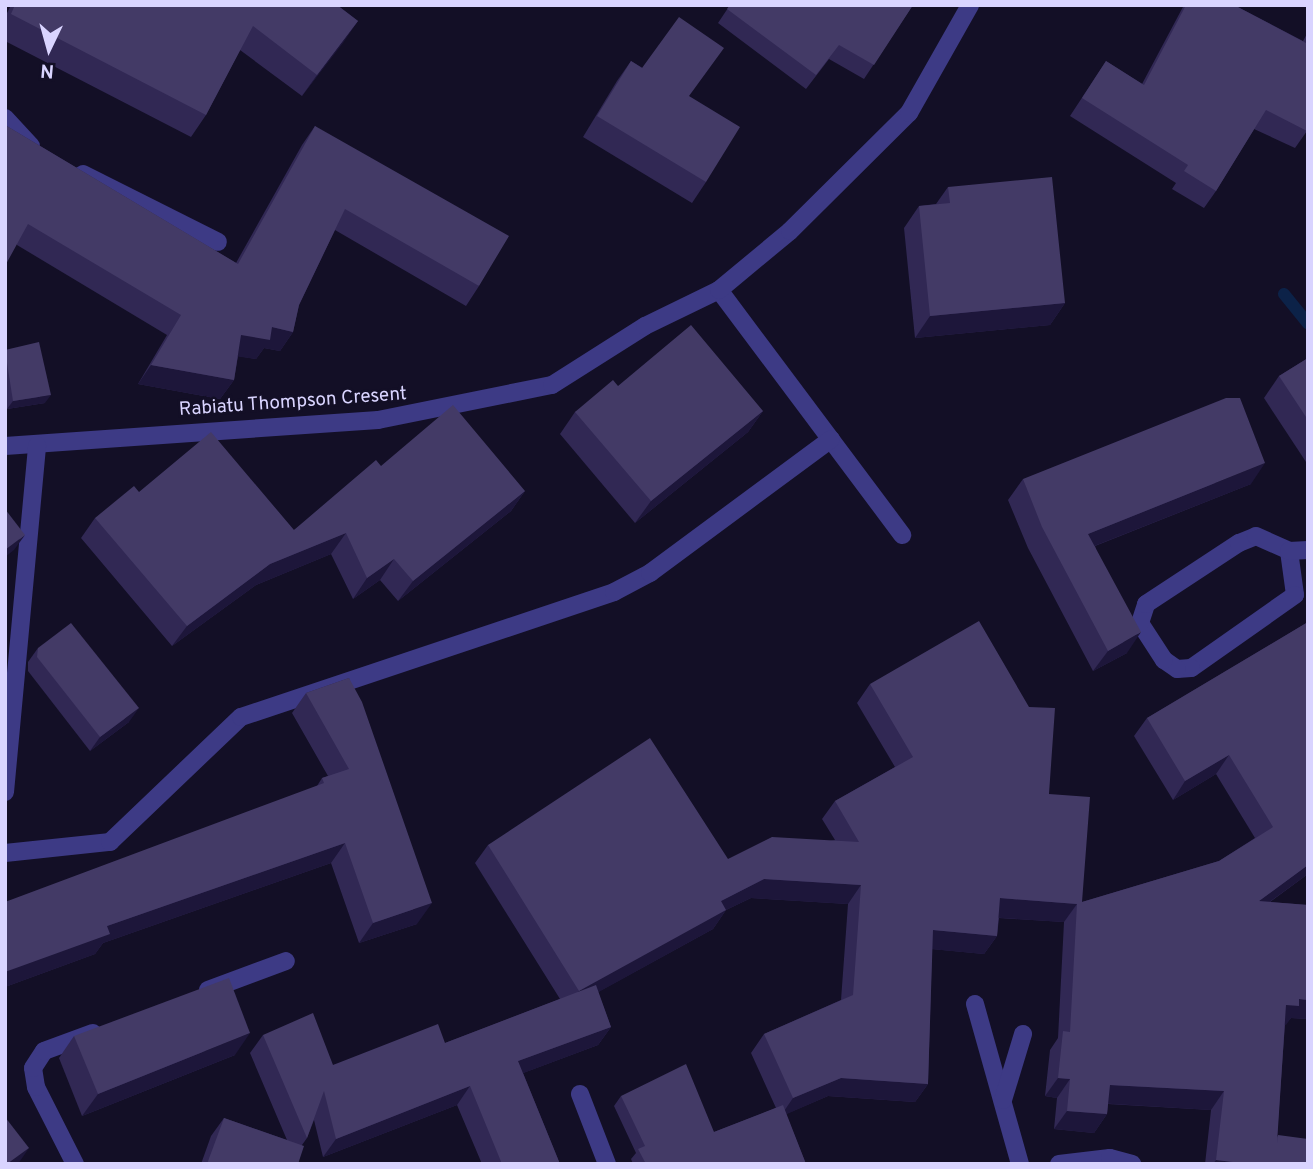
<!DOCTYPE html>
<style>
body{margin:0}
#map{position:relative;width:1313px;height:1169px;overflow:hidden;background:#130f26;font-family:Overpass,sans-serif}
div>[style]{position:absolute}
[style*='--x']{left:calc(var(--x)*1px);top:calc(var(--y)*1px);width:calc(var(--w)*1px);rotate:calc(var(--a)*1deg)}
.stream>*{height:12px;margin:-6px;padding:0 6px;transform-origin:6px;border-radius:6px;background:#0c2248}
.minor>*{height:18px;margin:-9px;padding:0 9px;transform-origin:9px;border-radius:9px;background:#3d3a85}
.wall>*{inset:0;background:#312854}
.shaded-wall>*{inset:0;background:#1d163a}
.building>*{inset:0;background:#433a66}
span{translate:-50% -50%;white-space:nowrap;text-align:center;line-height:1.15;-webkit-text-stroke:5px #130f26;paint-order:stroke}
.street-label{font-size:19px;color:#d9d4ff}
.frame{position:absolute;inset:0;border:7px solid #d9d4ff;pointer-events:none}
.north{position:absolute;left:14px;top:14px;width:70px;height:70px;-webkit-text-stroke:5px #130f26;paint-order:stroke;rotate:185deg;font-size:19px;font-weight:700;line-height:28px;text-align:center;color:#d9d4ff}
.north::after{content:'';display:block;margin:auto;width:24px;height:32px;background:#d9d4ff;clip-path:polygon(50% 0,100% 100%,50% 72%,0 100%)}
</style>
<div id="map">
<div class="stream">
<div style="--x:1284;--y:294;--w:38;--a:51"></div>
</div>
<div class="minor">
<div style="--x:5;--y:118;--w:38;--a:47"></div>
<div style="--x:83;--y:174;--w:151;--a:26.7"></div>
<div style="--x:719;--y:290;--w:306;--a:53.2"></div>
<div style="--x:5;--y:446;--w:374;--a:-4"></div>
<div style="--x:378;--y:420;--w:177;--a:-11.4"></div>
<div style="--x:552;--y:385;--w:110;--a:-32.4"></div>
<div style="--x:645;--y:326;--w:82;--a:-25.9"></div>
<div style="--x:719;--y:290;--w:92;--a:-39.7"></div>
<div style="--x:790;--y:231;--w:168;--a:-44.8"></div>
<div style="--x:909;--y:113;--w:124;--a:-60.5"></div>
<div style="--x:1289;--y:551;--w:44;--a:82.2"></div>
<div style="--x:1295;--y:595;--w:127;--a:144.9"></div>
<div style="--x:1191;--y:668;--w:14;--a:176"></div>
<div style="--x:1177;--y:669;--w:16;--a:-145"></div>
<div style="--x:1164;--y:660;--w:44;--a:-123"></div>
<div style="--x:1140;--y:623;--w:20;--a:-72"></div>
<div style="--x:1146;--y:604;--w:111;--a:-33.3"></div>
<div style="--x:1239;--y:543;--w:18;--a:-22"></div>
<div style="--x:1256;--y:536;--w:36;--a:24"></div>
<div style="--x:1289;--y:551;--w:19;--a:-3"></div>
<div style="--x:5;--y:792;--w:348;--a:-84.7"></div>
<div style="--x:5;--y:853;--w:106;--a:-6"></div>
<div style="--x:110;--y:842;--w:181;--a:-43.7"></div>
<div style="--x:241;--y:717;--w:393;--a:-18.5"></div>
<div style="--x:614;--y:592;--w:41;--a:-27.8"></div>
<div style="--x:650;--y:573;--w:225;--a:-36.5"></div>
<div style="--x:208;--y:990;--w:83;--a:-20.4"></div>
<div style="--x:975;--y:1004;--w:166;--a:74.3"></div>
<div style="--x:580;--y:1094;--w:75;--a:68.9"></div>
<div style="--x:1003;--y:1100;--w:69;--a:-73.1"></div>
<div style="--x:75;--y:1164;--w:86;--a:-116.9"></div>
<div style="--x:36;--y:1087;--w:19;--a:-99"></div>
<div style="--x:33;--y:1068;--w:20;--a:-57"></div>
<div style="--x:44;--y:1051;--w:52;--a:-20.2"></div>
<div style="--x:1059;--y:1164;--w:51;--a:-6.7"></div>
<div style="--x:1110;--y:1158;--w:23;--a:15"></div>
</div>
<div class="wall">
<div style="clip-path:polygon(11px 5px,337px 5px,358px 21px,302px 96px,240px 50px,206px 115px,191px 137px,5px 41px,5px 17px)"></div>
<div style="clip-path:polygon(730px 5px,913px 5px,864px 79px,829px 59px,806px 89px,718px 23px)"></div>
<div style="clip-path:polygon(1184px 5px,1234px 5px,1303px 41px,1308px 32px,1307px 131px,1295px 148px,1254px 129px,1216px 191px,1204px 208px,1172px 189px,1176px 183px,1070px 116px,1106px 61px,1142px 84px)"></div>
<div style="clip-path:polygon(631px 61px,689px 96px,706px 182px,692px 203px,583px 137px,617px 81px)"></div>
<div style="clip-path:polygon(5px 125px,236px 263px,302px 145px,315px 126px,479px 286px,466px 306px,335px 230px,299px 305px,293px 332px,280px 351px,264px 348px,256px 359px,238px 356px,234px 380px,220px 399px,138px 384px,167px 335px,17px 245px)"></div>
<div style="clip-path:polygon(948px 187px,1065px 303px,1050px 325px,915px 338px,904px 228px,919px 206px,936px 204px)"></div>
<div style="clip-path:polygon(5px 350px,45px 403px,7px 409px,5px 395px)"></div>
<div style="clip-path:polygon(1308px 358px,1308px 465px,1264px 398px,1279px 376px)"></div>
<div style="clip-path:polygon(618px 386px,763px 411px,748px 432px,635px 523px,560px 434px,575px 412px)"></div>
<div style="clip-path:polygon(381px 466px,525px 491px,511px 511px,398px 601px,380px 580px,353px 599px,331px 554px,256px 585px,172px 646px,81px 538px,95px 518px,294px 530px)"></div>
<div style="clip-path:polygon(1023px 479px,1251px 484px,1095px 546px,1127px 653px,1093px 671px,1028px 548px,1008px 500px)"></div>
<div style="clip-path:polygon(1308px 622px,1308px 874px,1270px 902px,1308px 905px,1308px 1019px,1291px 1018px,1285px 1024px,1277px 1136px,1308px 1164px,1205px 1164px,1211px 1110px,1108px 1104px,1107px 1114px,1094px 1133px,1054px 1129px,1057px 1098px,1045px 1096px,1050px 1050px,1058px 1038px,1064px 922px,999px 918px,997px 936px,984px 954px,932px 949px,928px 1084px,915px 1102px,828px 1096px,786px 1114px,806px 1164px,633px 1164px,631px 1159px,636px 1153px,614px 1106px,621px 1096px,714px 1132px,776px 1108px,751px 1053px,764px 1034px,841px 1000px,848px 904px,751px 898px,726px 910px,713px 929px,598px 992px,611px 1027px,598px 1045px,523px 1073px,560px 1164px,482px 1164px,457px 1105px,323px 1157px,314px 1120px,307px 1138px,302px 1145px,298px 1164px,201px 1164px,211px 1136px,224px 1118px,287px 1140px,250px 1053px,263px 1035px,333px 1065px,445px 1043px,560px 999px,475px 863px,488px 845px,728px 859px,835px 840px,822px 819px,835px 801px,895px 767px,857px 703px,870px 684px,1049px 794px,1082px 902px,1219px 861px,1255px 838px,1216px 774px,1173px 800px,1134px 736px,1147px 718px)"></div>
<div style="clip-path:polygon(38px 648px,129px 722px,90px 751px,28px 671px,28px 662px)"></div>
<div style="clip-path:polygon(349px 678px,417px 924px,359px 943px,331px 863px,103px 943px,95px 954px,5px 987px,317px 786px,322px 778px,328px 776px,292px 713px,306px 693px)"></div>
<div style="clip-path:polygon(74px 1036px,235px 1055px,82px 1116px,59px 1058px)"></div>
</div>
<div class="shaded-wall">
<div style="clip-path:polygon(358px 21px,343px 43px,302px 96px,317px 75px)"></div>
<div style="clip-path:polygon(1065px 303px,1050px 325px,915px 338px,930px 316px)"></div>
<div style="clip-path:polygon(272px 327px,293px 332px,280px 351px,264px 348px,256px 359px,227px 355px,241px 335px)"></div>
<div style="clip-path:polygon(151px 365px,234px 380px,220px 399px,138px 384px)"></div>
<div style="clip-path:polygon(51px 395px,45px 403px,7px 409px,13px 401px)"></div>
<div style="clip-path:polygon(763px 411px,748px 432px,635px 523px,651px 501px)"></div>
<div style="clip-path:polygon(1265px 463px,1251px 484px,1074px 554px,1088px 534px)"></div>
<div style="clip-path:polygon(525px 491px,511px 511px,398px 601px,413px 581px)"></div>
<div style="clip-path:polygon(346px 533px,331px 554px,256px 585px,172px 646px,187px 626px,270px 564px)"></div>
<div style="clip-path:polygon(25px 535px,14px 550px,5px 557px,5px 550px)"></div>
<div style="clip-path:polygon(394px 559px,380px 580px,353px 599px,367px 578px)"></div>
<div style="clip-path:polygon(1141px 632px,1127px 653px,1093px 671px,1108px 651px)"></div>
<div style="clip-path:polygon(139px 708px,129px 722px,90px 751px,100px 737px)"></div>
<div style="clip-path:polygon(1229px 755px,1216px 774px,1173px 800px,1185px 781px)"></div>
<div style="clip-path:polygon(345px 843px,331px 863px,103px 943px,95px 954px,5px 987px,5px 972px,107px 926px)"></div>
<div style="clip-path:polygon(1308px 865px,1308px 874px,1246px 919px,1259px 901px)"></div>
<div style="clip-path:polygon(764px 879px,861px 885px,848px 904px,751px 898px,726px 910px,713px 929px,566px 1010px,579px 991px,721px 901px)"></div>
<div style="clip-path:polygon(1000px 898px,1077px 904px,1064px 922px,987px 917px)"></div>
<div style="clip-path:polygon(432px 903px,417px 924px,359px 943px,373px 923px)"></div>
<div style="clip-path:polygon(933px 930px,997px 936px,984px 954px,920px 948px)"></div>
<div style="clip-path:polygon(1299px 999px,1308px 1000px,1308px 1019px,1291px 1018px,1286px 1025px,1274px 1023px,1286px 1005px)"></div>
<div style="clip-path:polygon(611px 1027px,598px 1045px,505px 1080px,518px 1061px)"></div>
<div style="clip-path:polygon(250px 1033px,235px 1055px,82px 1116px,98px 1094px)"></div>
<div style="clip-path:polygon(841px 1078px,928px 1084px,915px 1102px,828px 1096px,780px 1117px,793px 1098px)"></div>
<div style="clip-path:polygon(1058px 1078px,1070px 1079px,1057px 1098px,1045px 1096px)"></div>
<div style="clip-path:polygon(1110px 1085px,1224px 1091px,1211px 1110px,1097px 1103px)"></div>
<div style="clip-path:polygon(470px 1086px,457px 1105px,323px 1157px,336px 1139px)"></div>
<div style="clip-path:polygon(1067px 1111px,1107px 1114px,1094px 1133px,1054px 1129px)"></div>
<div style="clip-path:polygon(29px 1148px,18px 1164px,7px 1164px)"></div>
<div style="clip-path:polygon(1216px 1160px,1250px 1164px,1213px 1164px)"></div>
</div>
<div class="building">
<div style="clip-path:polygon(15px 5px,337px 5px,358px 21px,317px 75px,253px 26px,206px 115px,11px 14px)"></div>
<div style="clip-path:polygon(730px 5px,913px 5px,874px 65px,839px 45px,816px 75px,727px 9px)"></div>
<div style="clip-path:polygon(1186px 5px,1234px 5px,1306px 43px,1308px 39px,1307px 131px,1266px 110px,1216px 191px,1184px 171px,1188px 165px,1082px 98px,1106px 61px,1144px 85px)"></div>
<div style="clip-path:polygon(679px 17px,724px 48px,689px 96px,740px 127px,706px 182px,597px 116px,631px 61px,642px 68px)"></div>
<div style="clip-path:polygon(5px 125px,238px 264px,315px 126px,509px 236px,479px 286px,345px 209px,299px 305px,293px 332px,272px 327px,270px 340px,241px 335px,234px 380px,151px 365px,181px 315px,28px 224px,5px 266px)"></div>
<div style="clip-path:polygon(1052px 177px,1065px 303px,930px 316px,919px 206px,950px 203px,948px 187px)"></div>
<div style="clip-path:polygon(691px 325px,763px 411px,651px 501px,575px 412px,613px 380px,618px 386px)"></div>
<div style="clip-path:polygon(39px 342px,51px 395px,13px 401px,5px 350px)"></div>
<div style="clip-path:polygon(1308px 358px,1308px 420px,1279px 376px)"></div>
<div style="clip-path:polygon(1226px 398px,1240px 398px,1265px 463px,1088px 534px,1141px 632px,1108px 651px,1042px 527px,1023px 479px)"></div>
<div style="clip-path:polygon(453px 405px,525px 491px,413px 581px,394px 559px,367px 578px,346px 533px,270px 564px,187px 626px,95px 518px,134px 486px,139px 492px,211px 432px,294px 530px,376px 460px,381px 466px)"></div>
<div style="clip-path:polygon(5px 509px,25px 535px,5px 550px)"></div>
<div style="clip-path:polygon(979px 621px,1029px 707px,1055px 708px,1049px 794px,1090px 797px,1082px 902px,1219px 861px,1273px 827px,1229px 755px,1185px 781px,1147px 718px,1308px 622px,1308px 865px,1259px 901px,1308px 905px,1308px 1000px,1299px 999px,1299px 1006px,1286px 1005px,1277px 1143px,1278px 1135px,1308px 1139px,1308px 1164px,1250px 1164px,1216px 1160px,1224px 1091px,1110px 1085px,1107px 1114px,1067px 1111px,1070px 1079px,1058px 1078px,1063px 1031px,1070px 1032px,1077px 904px,1000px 898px,997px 936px,933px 930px,928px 1084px,841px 1078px,793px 1098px,764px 1034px,853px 995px,861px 885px,764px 879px,721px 901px,726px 910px,579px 991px,488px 845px,650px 738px,728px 859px,772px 837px,859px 842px,835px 801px,913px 757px,870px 684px)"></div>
<div style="clip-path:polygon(71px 623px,139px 708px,100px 737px,37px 657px,38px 648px)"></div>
<div style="clip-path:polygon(349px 678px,362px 702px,432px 903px,373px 923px,345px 843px,107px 926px,110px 934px,5px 972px,5px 902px,324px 783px,322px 778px,349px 769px,306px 693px)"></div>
<div style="clip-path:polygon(229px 978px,250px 1033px,98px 1094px,74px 1036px)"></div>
<div style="clip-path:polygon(596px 985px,611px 1027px,518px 1061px,560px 1164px,502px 1164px,470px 1086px,336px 1139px,324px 1091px,307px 1138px,263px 1035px,313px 1013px,333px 1065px,438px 1024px,445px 1043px)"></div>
<div style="clip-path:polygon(686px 1064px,714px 1132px,783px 1105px,806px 1164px,646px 1164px,638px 1149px,645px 1146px,621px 1096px)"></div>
<div style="clip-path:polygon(5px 1117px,29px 1148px,7px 1164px,5px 1164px)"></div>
<div style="clip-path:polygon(224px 1118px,304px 1146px,298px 1164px,207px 1164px)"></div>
</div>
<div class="street-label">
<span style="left:293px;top:403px;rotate:-4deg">Rabiatu Thompson Cresent</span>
</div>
<div class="frame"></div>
<div class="north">N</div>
</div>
